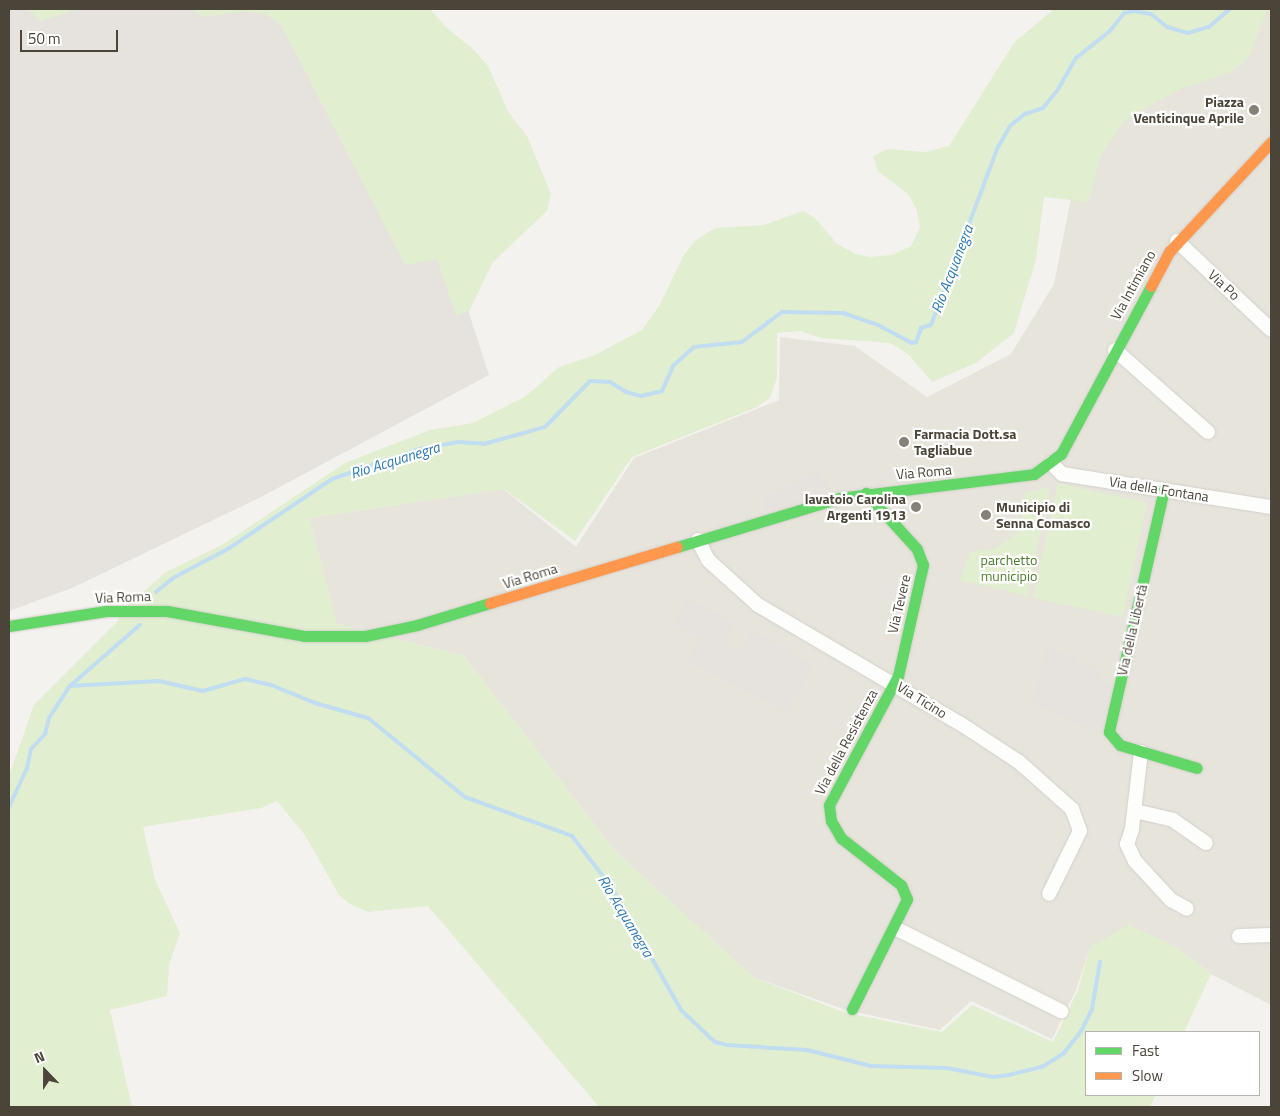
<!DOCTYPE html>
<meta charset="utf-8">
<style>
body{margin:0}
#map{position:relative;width:1280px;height:1116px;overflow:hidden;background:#f4f2ee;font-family:"Titillium Web",sans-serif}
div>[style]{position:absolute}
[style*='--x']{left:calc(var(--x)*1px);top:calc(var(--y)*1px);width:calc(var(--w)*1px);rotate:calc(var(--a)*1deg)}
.residential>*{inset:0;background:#e7e4dc}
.industrial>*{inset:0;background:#e6e2de}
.green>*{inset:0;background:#e1eecf}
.parking>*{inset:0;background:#e6e3df}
.stream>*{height:4px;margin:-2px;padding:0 2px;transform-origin:2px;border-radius:2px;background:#c0ddf1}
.roads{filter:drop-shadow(0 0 1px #d2d0cb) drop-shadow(0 0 1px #d2d0cb)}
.street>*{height:14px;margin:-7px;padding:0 7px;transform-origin:7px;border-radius:7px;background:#fdfdfc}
.fast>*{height:11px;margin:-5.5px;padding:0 5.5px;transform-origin:5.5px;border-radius:5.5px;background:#63d668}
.slow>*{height:11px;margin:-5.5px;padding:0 5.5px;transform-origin:5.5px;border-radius:5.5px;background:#ff974d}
.dots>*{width:14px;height:14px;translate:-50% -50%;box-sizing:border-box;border:2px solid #fff;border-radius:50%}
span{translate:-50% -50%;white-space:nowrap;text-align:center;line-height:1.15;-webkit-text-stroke:4.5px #fff;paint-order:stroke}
.poi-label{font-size:14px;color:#4b4439;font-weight:700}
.right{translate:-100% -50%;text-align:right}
.left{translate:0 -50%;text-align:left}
.street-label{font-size:14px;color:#4b4439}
.park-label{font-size:14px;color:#4a7f2a}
.water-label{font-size:15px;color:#2e7ab2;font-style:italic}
.frame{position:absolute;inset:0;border:10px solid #4b4439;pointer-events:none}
.legend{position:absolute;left:1085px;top:1031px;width:175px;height:65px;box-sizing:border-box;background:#fff;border:1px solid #b7b4b0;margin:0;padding:6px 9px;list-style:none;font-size:15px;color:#4b4439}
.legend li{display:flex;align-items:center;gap:10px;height:25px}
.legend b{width:25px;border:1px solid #b7b4b0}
.north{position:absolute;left:20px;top:1046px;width:50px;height:50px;-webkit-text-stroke:4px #fff;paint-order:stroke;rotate:338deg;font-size:14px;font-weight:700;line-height:20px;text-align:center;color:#4b4439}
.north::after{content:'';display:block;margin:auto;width:18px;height:22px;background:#4b4439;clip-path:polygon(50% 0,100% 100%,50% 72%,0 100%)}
.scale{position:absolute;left:20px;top:30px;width:98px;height:22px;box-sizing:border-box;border:2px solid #4b4439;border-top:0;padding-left:6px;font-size:15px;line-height:18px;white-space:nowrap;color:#4b4439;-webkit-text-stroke:4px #fff;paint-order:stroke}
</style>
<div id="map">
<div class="residential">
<div style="clip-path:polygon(1246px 9px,1271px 9px,1271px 1005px,1211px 974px,1175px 946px,1090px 947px,1076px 990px,1052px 1039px,971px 1001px,940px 1030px,846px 1010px,753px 977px,615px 851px,464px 656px,337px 624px,309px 518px,503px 489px,576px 547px,634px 458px,779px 400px,780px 337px,855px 346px,927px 397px,1011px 354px,1054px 284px,1077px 168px,1122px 104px)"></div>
</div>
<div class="industrial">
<div style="clip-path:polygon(9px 9px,325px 9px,401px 102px,489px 375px,261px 497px,72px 588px,9px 611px)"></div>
</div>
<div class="green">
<div style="clip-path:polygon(28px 9px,79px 9px,40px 21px)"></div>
<div style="clip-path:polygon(189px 9px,430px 9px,446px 27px,473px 49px,488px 66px,509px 113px,527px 136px,551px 194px,547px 211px,493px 262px,469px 311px,456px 316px,437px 259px,405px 265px,281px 25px,267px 15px,243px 11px,204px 17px)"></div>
<div style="clip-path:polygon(1054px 9px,1268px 9px,1249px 57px,1233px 71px,1180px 89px,1124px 121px,1101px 156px,1088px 202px,1044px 197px,1036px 259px,1014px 333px,976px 363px,932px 382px,908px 354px,890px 343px,821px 338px,800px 331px,777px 333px,777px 377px,770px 398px,755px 408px,632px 457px,575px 541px,504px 489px,309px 518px,337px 624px,464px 656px,615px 851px,753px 977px,846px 1013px,942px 1032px,972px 1005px,1053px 1042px,1078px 990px,1090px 947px,1129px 925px,1175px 946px,1211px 974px,1184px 1032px,1086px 1032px,1086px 1095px,1156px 1095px,1150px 1107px,599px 1107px,428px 906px,368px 912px,350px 904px,339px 895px,305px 835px,277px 801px,261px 808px,143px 827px,155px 880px,180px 933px,169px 965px,167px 996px,110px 1010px,132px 1107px,9px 1107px,9px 776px,34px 705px,116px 623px,125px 608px,166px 572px,222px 545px,345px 463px,430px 430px,473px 423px,526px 396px,559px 367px,595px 355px,642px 330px,659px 306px,684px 255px,695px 241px,715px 228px,764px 225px,803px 211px,815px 218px,837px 244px,856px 254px,869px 257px,892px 255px,911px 246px,920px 227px,916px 208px,907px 193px,878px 171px,873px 156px,888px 149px,926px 152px,949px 146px,1014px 43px)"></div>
<div style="clip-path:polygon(1058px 483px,1147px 503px,1123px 617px,1033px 598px)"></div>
<div style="clip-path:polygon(1050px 487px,1027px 596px,960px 580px,970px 552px,995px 549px,1020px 532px,1025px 493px)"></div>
</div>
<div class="parking">
<div style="clip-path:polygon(817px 471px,834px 493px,766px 513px,764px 498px)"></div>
<div style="clip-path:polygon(687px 597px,735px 622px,725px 644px,741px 651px,753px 630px,814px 665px,787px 713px,686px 660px,699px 638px,672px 624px)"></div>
<div style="clip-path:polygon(1046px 647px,1077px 658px,1076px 663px,1102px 669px,1101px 681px,1113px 684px,1102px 735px,1032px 703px)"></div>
</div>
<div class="stream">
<div style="--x:156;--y:592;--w:22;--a:-39"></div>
<div style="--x:173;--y:578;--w:62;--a:-27.8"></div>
<div style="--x:228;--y:549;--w:125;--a:-33.9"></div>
<div style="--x:332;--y:479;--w:92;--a:-19"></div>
<div style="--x:419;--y:449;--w:40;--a:-10"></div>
<div style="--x:458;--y:442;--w:26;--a:4"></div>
<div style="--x:484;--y:444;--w:63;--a:-15.6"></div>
<div style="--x:545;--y:427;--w:64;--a:-45.6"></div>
<div style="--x:590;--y:381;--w:20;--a:3"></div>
<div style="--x:610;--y:382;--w:19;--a:32"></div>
<div style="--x:626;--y:392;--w:16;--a:15"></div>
<div style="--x:641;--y:396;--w:22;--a:-13"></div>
<div style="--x:662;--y:391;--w:27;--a:-66"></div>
<div style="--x:673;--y:366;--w:28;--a:-42"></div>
<div style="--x:694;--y:347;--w:48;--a:-5.9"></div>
<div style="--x:742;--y:342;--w:50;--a:-36.9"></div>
<div style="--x:782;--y:312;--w:61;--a:0.9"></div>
<div style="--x:843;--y:313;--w:39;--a:19"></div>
<div style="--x:880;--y:326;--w:36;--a:28"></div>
<div style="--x:912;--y:343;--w:4;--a:-14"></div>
<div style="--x:916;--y:342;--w:15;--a:-70"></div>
<div style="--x:921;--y:328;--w:10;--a:-17"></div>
<div style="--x:931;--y:325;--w:190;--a:-69.4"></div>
<div style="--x:998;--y:147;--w:24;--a:-60"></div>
<div style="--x:1010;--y:126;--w:19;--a:-39"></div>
<div style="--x:1025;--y:114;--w:19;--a:-18"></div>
<div style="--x:1043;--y:108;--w:22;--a:-51"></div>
<div style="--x:1057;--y:91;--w:38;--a:-60"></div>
<div style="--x:1076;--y:58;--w:43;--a:-38.5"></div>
<div style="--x:1110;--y:31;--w:23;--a:-52"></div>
<div style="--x:1124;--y:13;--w:10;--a:-11"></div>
<div style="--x:1134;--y:11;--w:17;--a:10"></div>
<div style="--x:1151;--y:14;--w:21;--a:39"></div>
<div style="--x:1167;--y:27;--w:22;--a:16"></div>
<div style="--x:1188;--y:33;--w:22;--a:-16"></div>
<div style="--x:1209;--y:27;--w:28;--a:-41"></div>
<div style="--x:70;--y:686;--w:89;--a:-3.2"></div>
<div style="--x:159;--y:681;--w:45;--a:12.8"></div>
<div style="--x:203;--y:691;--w:44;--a:-15.9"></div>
<div style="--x:245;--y:679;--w:27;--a:13"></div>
<div style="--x:271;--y:685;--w:48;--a:22.2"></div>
<div style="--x:315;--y:703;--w:55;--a:15.8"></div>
<div style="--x:368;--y:718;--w:125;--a:39.2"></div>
<div style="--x:465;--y:797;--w:114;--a:20"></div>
<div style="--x:572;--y:836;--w:66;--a:52.4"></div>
<div style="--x:612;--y:888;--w:140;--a:60.5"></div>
<div style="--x:681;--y:1010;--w:47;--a:43.3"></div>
<div style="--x:715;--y:1042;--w:12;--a:14"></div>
<div style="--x:727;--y:1045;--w:80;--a:3.6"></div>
<div style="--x:807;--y:1050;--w:66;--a:14"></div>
<div style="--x:871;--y:1066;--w:76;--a:1.5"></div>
<div style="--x:947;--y:1068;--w:47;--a:11.1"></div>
<div style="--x:993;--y:1077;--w:16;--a:-7"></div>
<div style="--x:1009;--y:1075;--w:34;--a:-14"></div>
<div style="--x:1042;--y:1067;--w:26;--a:-32"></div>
<div style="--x:1064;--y:1053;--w:28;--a:-52"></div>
<div style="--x:1081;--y:1031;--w:25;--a:-63"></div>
<div style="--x:1092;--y:1009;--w:48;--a:-80.3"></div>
<div style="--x:9;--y:807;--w:43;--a:-65.2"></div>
<div style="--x:27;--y:768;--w:19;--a:-78"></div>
<div style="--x:31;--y:749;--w:21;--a:-47"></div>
<div style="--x:45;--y:734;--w:16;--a:-76"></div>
<div style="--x:49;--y:718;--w:38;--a:-57"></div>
<div style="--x:70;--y:686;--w:93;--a:-41.1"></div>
</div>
<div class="roads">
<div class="street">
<div style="--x:1177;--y:241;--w:129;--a:43.4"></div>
<div style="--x:1115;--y:350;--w:124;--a:41.4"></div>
<div style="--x:1051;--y:463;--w:16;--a:45"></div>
<div style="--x:1062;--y:474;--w:212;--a:9"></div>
<div style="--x:698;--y:540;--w:22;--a:63"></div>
<div style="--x:708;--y:560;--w:67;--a:42"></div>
<div style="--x:758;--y:605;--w:235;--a:30.4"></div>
<div style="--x:961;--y:724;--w:69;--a:33.2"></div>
<div style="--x:1019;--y:762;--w:71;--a:41.6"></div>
<div style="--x:1072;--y:809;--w:23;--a:70"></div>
<div style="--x:1080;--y:831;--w:70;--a:116.2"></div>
<div style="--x:1141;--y:752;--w:78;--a:96.7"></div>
<div style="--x:1132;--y:829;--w:16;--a:108"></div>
<div style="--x:1127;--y:844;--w:19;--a:65"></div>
<div style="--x:1135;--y:861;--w:53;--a:47.3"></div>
<div style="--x:1171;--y:900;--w:18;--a:29"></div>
<div style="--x:1135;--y:811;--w:39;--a:13"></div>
<div style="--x:1173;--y:820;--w:40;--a:34.9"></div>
<div style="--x:895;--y:928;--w:186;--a:26.6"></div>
<div style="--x:1239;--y:936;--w:32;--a:-2"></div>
</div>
<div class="fast">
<div style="--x:1164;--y:489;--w:249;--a:102.8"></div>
<div style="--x:1109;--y:732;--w:17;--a:50"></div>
<div style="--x:1120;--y:745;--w:80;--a:16.6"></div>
<div style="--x:677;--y:547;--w:169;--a:-16.8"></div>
<div style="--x:839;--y:498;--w:196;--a:-7"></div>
<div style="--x:1034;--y:474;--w:34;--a:-37"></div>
<div style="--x:1061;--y:454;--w:191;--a:-61.8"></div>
<div style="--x:9;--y:626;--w:98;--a:-8.8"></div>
<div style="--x:106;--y:611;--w:61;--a:0"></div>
<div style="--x:167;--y:611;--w:139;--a:10.3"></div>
<div style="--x:304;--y:636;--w:61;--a:0"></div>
<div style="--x:365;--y:636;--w:53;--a:-11.9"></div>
<div style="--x:417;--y:625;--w:76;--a:-16.8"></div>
<div style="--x:852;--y:1009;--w:123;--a:-63.4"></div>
<div style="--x:907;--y:899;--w:15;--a:-113"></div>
<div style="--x:901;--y:885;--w:76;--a:-141.9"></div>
<div style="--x:841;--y:838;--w:20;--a:-120"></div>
<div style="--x:831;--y:821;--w:16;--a:-97"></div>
<div style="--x:829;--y:805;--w:146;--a:-61.9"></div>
<div style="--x:898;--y:676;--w:114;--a:-77.3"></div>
<div style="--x:923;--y:565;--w:17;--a:-111"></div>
<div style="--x:917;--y:549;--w:76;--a:-132.3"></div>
</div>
<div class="slow">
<div style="--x:1151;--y:286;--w:40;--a:-62"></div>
<div style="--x:1170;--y:251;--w:149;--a:-47.2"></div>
<div style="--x:490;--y:603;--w:195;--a:-16.7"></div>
</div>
</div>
<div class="dots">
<div style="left:1254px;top:110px;background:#868178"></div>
<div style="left:904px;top:442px;background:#868178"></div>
<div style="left:916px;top:507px;background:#868178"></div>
<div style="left:986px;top:515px;background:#868178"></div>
</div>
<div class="poi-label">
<span class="right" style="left:1244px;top:110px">Piazza<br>Venticinque Aprile</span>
<span class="left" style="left:914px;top:442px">Farmacia Dott.sa<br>Tagliabue</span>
<span class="right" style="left:906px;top:507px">lavatoio Carolina<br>Argenti 1913</span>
<span class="left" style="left:996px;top:515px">Municipio di<br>Senna Comasco</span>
</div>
<div class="street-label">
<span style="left:1133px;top:285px;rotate:-61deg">Via Intimiano</span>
<span style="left:1224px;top:285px;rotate:43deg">Via Po</span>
<span style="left:924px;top:472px;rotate:-5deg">Via Roma</span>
<span style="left:1159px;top:489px;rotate:9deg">Via della Fontana</span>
<span style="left:530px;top:576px;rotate:-17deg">Via Roma</span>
<span style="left:123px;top:597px;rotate:-2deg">Via Roma</span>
<span style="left:899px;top:604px;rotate:-77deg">Via Tevere</span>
<span style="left:1132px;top:630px;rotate:-77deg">Via della Libertà</span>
<span style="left:922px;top:700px;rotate:32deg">Via Ticino</span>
<span style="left:846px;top:742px;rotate:-62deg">Via della Resistenza</span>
</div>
<div class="park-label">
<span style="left:1009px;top:568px">parchetto<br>municipio</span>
</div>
<div class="water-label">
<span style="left:952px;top:269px;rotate:-69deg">Rio Acquanegra</span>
<span style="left:395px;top:460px;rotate:-17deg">Rio Acquanegra</span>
<span style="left:626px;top:916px;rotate:59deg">Rio Acquanegra</span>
</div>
<div class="frame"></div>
<ul class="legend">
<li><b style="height:6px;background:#63d668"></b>Fast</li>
<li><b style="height:6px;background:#ff974d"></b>Slow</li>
</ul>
<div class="north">N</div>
<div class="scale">50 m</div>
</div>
